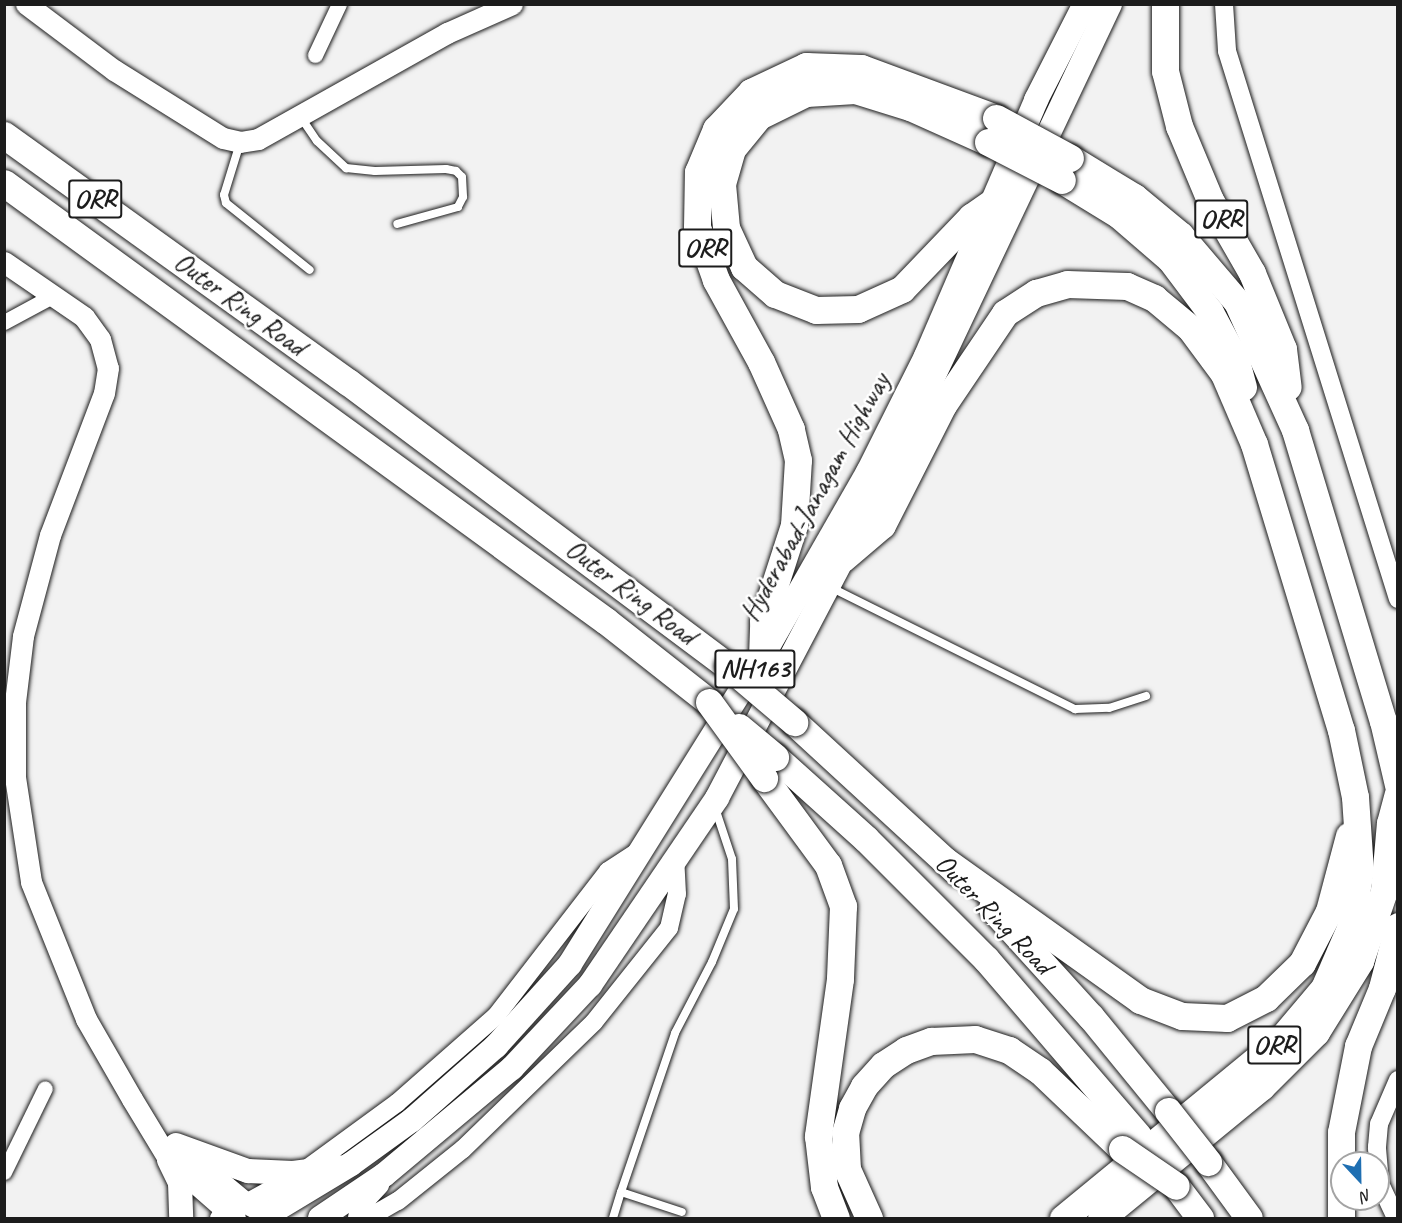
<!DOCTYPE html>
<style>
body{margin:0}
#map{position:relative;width:1402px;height:1223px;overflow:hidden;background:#f2f2f2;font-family:Caveat,sans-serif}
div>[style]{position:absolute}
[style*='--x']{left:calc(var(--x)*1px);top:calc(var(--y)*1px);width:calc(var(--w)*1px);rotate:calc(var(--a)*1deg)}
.roads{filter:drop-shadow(0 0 2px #1c1c1c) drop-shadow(0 0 2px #1c1c1c)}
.service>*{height:8px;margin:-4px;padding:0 4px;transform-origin:4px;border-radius:4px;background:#fff}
.minor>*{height:15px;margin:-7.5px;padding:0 7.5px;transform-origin:7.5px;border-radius:7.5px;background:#fff}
.tertiary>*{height:18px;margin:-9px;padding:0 9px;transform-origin:9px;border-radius:9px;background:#fff}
.secondary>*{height:21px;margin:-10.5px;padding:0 10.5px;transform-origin:10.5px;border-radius:10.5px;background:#fff}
.trunk>*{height:24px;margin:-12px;padding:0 12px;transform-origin:12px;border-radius:12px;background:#fff}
.motorway>*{height:27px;margin:-13.5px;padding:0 13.5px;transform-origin:13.5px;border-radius:13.5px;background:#fff}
.bridges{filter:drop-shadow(0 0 2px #1c1c1c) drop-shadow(0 0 2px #1c1c1c)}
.motorway-bridge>*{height:27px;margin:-13.5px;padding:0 13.5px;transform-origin:13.5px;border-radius:13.5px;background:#fff}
span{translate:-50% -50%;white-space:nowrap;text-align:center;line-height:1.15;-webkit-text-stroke:5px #fff;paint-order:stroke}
.shield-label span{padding:2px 4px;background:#fff;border:2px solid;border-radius:4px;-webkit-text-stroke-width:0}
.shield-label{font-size:27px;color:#1c1c1c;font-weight:700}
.street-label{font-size:28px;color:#1c1c1c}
.frame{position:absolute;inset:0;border:6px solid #1c1c1c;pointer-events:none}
.north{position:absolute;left:1330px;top:1151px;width:60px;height:60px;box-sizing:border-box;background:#fff;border:2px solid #a4a4a4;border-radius:50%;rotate:158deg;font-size:16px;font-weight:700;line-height:24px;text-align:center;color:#1c1c1c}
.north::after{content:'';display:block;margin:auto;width:21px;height:27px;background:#1f6fb2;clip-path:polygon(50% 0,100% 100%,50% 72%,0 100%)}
</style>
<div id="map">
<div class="roads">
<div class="service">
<div style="--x:300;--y:116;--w:30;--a:56"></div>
<div style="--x:317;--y:141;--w:40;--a:43"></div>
<div style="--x:346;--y:168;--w:29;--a:6"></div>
<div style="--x:375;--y:171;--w:71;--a:-1.6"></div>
<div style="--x:446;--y:169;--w:10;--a:11"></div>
<div style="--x:456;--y:171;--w:8;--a:45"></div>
<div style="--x:462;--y:177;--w:20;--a:87"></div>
<div style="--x:463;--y:197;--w:11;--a:117"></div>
<div style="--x:458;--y:207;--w:63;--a:164.4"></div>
<div style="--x:240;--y:143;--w:54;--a:107.1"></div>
<div style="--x:224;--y:195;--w:8;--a:76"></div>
<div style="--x:226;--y:203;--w:107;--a:38.6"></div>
<div style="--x:830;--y:587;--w:274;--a:26.5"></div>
<div style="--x:1075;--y:709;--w:34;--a:-2"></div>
<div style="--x:1109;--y:708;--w:39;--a:-18"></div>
<div style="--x:621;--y:1192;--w:168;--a:-71.2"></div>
<div style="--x:675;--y:1033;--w:80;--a:-62.5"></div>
<div style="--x:712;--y:962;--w:57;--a:-67.5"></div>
<div style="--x:734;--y:909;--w:50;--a:-92.3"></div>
<div style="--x:732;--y:859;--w:54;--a:-108.4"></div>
<div style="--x:613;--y:1218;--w:27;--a:-73"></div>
<div style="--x:621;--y:1192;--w:64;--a:18.2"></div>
</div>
<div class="minor">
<div style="--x:315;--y:55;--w:56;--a:-64.8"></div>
<div style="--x:4;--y:322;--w:55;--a:-28.4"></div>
<div style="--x:4;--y:1172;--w:93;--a:-64"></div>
</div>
<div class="tertiary">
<div style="--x:1224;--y:4;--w:47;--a:86.3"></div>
<div style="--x:1227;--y:51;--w:574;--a:72.67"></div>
<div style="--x:219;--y:1218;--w:94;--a:-28.8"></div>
<div style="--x:301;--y:1173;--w:119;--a:-36.1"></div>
<div style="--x:397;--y:1103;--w:132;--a:-41.3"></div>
<div style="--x:496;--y:1016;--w:183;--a:-52.3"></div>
<div style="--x:608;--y:871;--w:37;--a:-33"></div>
<div style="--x:368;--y:1218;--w:34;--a:-30"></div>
<div style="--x:398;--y:1201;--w:83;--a:-38.7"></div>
<div style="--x:463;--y:1149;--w:182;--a:-44.1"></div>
<div style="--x:594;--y:1022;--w:120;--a:-51.4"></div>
<div style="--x:669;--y:928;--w:35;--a:-77"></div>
<div style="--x:677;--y:894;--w:34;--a:-93"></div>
<div style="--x:1396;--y:1218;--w:38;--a:-115"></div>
<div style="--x:1380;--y:1183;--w:36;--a:-95"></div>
<div style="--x:1377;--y:1147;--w:23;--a:-85"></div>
<div style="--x:1379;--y:1124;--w:48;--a:-66.6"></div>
</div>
<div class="secondary">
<div style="--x:26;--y:4;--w:110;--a:36.9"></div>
<div style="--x:114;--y:70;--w:128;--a:32"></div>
<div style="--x:223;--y:138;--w:17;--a:13"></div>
<div style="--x:240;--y:142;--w:18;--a:-9"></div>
<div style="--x:258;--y:139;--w:217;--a:-29.3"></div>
<div style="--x:447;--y:33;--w:71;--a:-24"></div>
<div style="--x:4;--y:262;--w:97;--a:34.5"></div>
<div style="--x:84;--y:317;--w:27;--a:54"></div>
<div style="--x:100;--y:339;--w:30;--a:75"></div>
<div style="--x:108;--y:368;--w:25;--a:99"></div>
<div style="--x:104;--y:393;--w:152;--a:110.8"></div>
<div style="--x:50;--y:535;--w:105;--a:105"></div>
<div style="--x:23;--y:636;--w:66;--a:96.9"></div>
<div style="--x:15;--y:702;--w:75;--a:90"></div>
<div style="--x:15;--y:777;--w:106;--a:81.3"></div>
<div style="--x:31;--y:882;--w:148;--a:68.1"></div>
<div style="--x:86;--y:1019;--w:92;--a:60.1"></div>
<div style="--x:132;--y:1099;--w:71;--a:58.8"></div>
<div style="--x:169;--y:1160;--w:88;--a:41.3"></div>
<div style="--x:181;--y:1149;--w:85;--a:39.7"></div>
<div style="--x:246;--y:1203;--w:32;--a:28"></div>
</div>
<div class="trunk">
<div style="--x:176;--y:1145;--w:77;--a:19.9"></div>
<div style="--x:248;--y:1171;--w:45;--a:2.5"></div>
<div style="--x:293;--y:1173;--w:46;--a:-7.4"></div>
<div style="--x:169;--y:1160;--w:25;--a:64"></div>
<div style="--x:180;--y:1183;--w:35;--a:88"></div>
<div style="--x:262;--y:1218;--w:104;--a:-31.2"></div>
<div style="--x:351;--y:1164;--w:75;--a:-35.8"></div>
<div style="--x:412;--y:1120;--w:112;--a:-41.4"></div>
<div style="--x:496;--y:1046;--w:110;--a:-47.9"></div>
<div style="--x:570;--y:964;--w:362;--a:-58"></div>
<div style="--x:762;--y:657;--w:213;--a:-60.2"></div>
<div style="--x:868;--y:472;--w:130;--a:-63.4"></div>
<div style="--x:926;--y:356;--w:279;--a:-66.7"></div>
<div style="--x:1036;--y:100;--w:108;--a:-63"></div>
<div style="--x:320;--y:1218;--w:77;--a:-33.9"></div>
<div style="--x:384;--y:1175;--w:167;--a:-39.9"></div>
<div style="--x:512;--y:1068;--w:114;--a:-46.8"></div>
<div style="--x:590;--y:985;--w:226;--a:-55.8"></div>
<div style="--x:717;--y:798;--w:368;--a:-62.3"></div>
<div style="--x:888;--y:472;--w:518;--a:-64.62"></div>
<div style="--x:360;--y:1218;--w:22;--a:-77"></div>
<div style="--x:365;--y:1197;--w:18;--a:-47"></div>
</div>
<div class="motorway">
<div style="--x:1165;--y:4;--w:67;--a:90"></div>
<div style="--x:1165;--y:71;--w:57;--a:75.7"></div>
<div style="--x:1179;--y:126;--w:80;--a:67.3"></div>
<div style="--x:1210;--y:200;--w:84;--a:60.1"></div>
<div style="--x:1252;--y:273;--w:82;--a:67.8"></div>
<div style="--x:1283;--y:349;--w:38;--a:83"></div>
<div style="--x:4;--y:135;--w:423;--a:35.7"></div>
<div style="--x:348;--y:382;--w:474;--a:36.8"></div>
<div style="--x:988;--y:142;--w:85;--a:-155.8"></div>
<div style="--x:910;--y:107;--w:58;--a:-162.8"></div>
<div style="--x:855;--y:90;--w:49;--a:176.5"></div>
<div style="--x:806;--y:93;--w:52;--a:153.9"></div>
<div style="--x:759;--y:116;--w:43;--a:129.3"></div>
<div style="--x:732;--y:149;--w:36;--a:106"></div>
<div style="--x:722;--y:184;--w:44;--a:84.8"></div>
<div style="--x:726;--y:228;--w:43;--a:65.2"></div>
<div style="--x:744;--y:267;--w:41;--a:41.1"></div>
<div style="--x:775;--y:294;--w:44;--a:21.3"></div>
<div style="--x:816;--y:310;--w:42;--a:-1.4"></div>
<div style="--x:858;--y:309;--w:48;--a:-24.4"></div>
<div style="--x:902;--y:289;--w:100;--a:-46.2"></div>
<div style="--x:971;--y:217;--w:24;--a:-35"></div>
<div style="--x:1070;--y:158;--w:75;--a:31.4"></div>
<div style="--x:1134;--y:197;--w:60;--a:39.6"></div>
<div style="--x:1180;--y:235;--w:88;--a:49.6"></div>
<div style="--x:1237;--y:302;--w:141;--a:65.6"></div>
<div style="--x:1295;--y:430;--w:304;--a:73.2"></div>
<div style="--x:1383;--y:721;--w:66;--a:76.8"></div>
<div style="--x:1062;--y:180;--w:67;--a:31.6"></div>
<div style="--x:1119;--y:215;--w:67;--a:40.8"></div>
<div style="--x:1170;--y:259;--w:66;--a:53"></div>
<div style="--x:1210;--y:312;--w:55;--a:62"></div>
<div style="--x:1236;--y:361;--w:27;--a:75"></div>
<div style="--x:4;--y:183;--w:744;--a:36.04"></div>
<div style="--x:606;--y:621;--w:131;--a:38.2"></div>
<div style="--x:842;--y:559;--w:52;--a:-40.4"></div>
<div style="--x:882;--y:525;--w:135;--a:-63.1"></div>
<div style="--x:943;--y:405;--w:111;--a:-56"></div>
<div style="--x:1005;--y:313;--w:37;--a:-33"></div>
<div style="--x:1036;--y:293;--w:32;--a:-16"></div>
<div style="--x:1067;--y:284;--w:60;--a:1.9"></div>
<div style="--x:1127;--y:286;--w:30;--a:24"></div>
<div style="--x:1154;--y:298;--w:47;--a:39.8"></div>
<div style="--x:1190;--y:328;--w:57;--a:53.5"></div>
<div style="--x:1224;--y:374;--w:76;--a:66.8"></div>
<div style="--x:1254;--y:444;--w:299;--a:73.1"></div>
<div style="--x:1341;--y:730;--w:68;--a:78.2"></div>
<div style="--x:1355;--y:797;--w:73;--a:86.1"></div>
<div style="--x:1360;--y:870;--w:59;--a:99.8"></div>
<div style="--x:1350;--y:928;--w:65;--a:113.4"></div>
<div style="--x:1324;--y:988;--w:68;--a:130.2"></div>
<div style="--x:1280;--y:1040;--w:281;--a:140.6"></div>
<div style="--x:762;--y:657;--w:36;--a:-88"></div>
<div style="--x:763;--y:621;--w:101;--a:-72.1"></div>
<div style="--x:794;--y:525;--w:65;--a:-86.5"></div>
<div style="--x:798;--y:460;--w:32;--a:-103"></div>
<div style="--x:791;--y:429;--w:73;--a:-114.1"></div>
<div style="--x:761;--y:362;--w:94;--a:-118.8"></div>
<div style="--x:716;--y:280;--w:56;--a:-109.7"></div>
<div style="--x:697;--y:227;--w:55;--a:-89"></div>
<div style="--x:698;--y:172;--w:47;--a:-67.3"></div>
<div style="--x:716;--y:129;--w:51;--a:-46.6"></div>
<div style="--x:751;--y:92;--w:61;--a:-25.3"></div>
<div style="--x:806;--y:66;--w:55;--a:2.1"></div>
<div style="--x:861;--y:68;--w:144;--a:20.3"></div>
<div style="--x:794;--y:722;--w:222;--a:42.6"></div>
<div style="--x:775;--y:757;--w:122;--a:42"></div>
<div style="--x:866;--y:839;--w:170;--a:45"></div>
<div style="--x:986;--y:959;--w:233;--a:49.3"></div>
<div style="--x:764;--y:778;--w:108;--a:53.7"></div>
<div style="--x:828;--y:865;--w:44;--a:69.9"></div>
<div style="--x:843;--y:906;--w:73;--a:92.4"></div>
<div style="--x:840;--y:979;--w:159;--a:98"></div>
<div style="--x:818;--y:1136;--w:51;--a:83.3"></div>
<div style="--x:824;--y:1187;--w:33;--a:69"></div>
<div style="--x:944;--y:860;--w:241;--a:35.5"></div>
<div style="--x:1140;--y:1000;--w:45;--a:20.9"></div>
<div style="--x:1182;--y:1016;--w:45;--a:2.5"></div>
<div style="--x:1227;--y:1018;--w:44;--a:-27.1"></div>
<div style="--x:1266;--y:998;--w:50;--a:-44.2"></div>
<div style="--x:1302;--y:963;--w:59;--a:-62.6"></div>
<div style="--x:1329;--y:911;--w:78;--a:-75.1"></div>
<div style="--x:992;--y:908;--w:147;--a:47.8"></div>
<div style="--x:1091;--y:1017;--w:122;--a:50.7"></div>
<div style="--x:1208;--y:1162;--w:69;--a:53.8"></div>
<div style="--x:1176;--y:1186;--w:40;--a:53"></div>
<div style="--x:869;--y:1218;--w:54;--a:-114.2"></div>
<div style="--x:847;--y:1169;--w:36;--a:-93"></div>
<div style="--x:845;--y:1133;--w:26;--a:-74"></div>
<div style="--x:852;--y:1108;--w:25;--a:-61"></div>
<div style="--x:864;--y:1086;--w:28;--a:-48"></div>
<div style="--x:883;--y:1065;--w:27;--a:-33"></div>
<div style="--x:906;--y:1050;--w:27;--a:-20"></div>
<div style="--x:931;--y:1041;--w:44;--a:-2.6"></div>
<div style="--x:975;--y:1039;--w:36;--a:18"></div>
<div style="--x:1009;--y:1050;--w:37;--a:34"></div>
<div style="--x:1040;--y:1071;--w:113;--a:43.6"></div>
<div style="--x:1101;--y:1218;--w:207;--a:-39.3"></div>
<div style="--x:1261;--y:1087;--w:78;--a:-45"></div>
<div style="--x:1316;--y:1032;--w:84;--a:-58.2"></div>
<div style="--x:1360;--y:961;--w:74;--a:-71.1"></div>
<div style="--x:1384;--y:891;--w:68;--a:-85"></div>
<div style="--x:1390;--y:823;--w:30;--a:-75"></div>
<div style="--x:1341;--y:1218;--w:86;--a:-90"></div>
<div style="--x:1341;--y:1132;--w:88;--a:-78.8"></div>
<div style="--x:1358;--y:1046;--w:63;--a:-67.5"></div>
<div style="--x:1382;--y:988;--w:64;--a:-75.5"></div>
</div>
</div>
<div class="bridges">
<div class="motorway-bridge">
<div style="--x:996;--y:118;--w:84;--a:28.4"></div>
<div style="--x:988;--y:142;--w:83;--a:27.2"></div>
<div style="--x:728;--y:666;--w:87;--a:40.3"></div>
<div style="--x:709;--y:702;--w:94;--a:54.1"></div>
<div style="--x:739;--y:727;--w:47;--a:39.8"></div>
<div style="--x:1168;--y:1111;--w:65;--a:51.9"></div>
<div style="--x:1122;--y:1149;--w:65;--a:34.4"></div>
</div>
</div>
<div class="shield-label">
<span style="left:95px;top:199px">ORR</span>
<span style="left:1221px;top:219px">ORR</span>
<span style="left:705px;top:248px">ORR</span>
<span style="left:755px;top:669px">NH163</span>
<span style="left:1274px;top:1045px">ORR</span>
</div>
<div class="street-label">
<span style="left:240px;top:304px;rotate:36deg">Outer Ring Road</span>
<span style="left:815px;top:497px;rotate:-61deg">Hyderabad-Janagam Highway</span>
<span style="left:631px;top:592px;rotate:37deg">Outer Ring Road</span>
<span style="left:994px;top:914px;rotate:46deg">Outer Ring Road</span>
</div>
<div class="frame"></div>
<div class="north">N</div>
</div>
